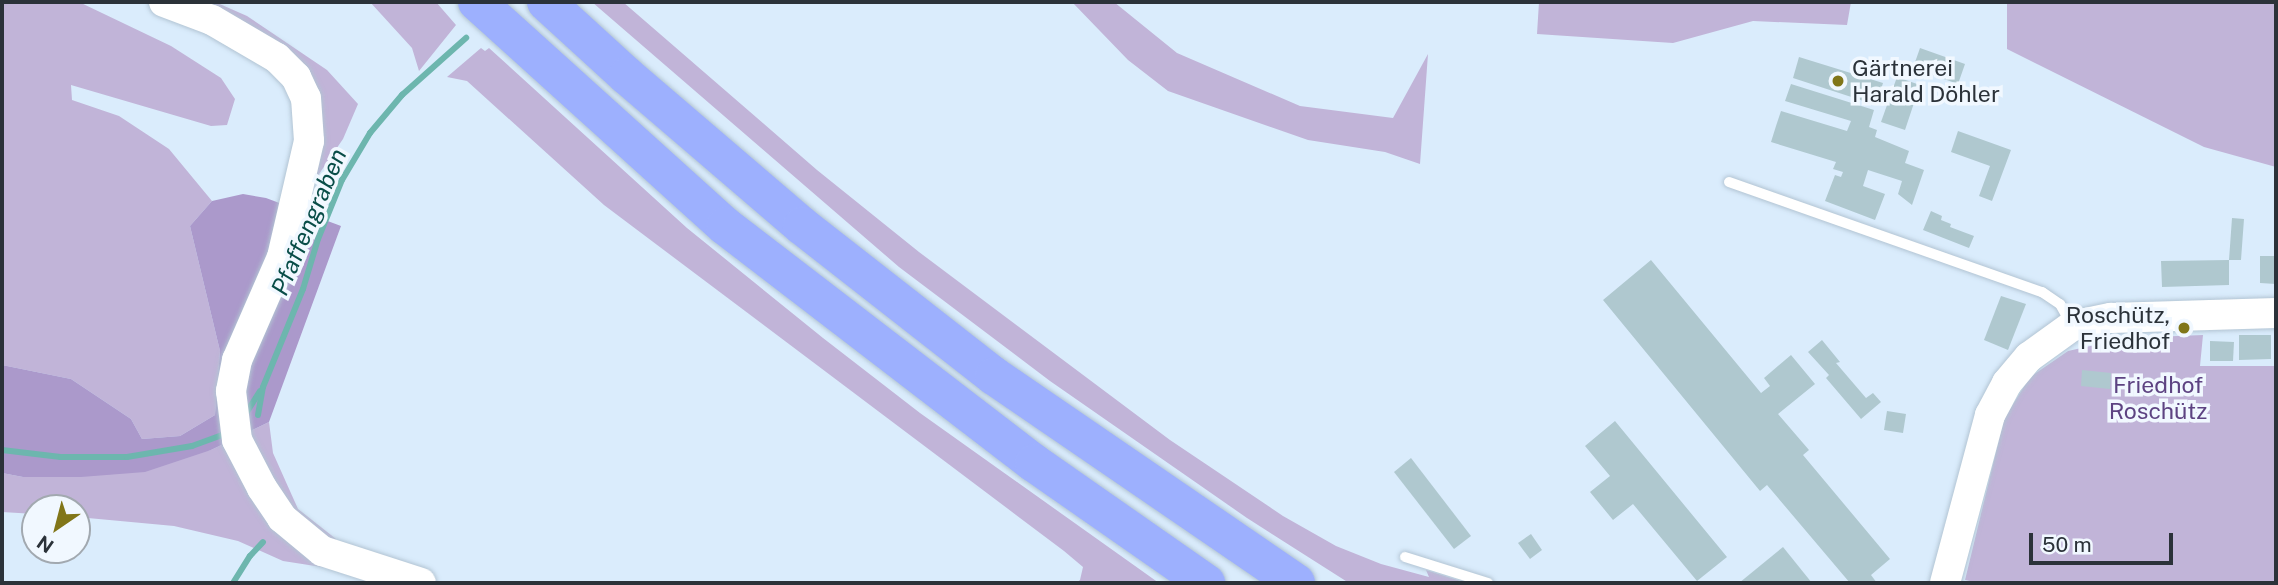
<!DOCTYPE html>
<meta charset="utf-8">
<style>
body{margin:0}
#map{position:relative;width:2278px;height:585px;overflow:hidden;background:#daecfc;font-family:"Public Sans",sans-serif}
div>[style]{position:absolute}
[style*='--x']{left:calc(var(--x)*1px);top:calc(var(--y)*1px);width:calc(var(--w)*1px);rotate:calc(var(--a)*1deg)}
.green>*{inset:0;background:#c1b4d8}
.forest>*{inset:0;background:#ab99cb}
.stream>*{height:6px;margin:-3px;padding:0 3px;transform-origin:3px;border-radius:3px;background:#6db6ae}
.building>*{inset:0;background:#afc8cf}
.roads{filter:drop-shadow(0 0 2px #b2c4d3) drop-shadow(0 0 2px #b2c4d3)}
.lane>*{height:10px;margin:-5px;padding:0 5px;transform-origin:5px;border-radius:5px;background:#fff}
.secondary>*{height:30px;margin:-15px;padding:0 15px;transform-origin:15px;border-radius:15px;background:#fff}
.highway>*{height:38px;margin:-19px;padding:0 19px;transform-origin:19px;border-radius:19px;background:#9db0fe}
.dots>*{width:19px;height:19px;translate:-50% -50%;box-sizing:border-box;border:4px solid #f1f8ff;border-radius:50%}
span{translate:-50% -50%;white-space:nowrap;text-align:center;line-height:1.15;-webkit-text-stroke:7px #f1f8ff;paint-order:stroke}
.poi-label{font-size:23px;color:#2b3239}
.left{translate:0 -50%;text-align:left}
.right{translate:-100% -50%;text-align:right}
.park-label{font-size:23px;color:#5d4382}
.water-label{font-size:24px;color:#094d48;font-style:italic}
.frame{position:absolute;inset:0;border:4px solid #2b3239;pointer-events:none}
.north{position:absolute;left:21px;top:494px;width:70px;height:70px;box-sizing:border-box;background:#f1f8ff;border:2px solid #a2a9b0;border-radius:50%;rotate:215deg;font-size:19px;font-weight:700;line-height:28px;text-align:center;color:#2b3239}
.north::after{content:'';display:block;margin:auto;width:24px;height:32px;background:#817619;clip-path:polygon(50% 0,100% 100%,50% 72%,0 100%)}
.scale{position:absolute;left:2029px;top:533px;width:144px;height:32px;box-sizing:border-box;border:4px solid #2b3239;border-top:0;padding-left:9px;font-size:21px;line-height:24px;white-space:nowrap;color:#2b3239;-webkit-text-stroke:5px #f1f8ff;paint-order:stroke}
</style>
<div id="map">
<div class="green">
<div style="clip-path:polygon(2px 2px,79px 2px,171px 46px,221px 78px,235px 99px,227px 125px,211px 126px,71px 85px,72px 100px,119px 116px,169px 149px,212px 201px,190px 226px,220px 351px,215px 415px,180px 436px,142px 439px,131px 419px,71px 379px,2px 365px)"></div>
<div style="clip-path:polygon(189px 2px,215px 2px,247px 16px,327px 70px,358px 104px,343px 139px,306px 193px,318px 93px)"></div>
<div style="clip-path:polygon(370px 2px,436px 2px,456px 25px,419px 71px,412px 48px)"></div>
<div style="clip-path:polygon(592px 2px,623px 2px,817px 170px,919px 252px,1170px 440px,1283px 516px,1336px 546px,1381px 564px,1429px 577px,1426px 570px,1467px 583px,1349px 583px,1247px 518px,1050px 381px,899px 267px)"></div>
<div style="clip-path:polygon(1072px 2px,1114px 2px,1177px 53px,1300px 106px,1393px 118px,1428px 54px,1420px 164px,1385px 152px,1308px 140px,1168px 91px,1128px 60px)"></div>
<div style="clip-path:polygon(1539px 2px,1851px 2px,1847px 25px,1753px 21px,1673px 43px,1537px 34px)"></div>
<div style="clip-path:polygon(2007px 2px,2276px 2px,2276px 167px,2204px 147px,2007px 49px)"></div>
<div style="clip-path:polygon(481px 48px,485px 51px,489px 48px,687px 228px,823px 338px,920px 413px,1159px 583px,1076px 583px,1080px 580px,1083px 567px,1064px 551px,604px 205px,467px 81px,447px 77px)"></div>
<div style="clip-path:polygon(2203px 335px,2200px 366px,2276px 366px,2276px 583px,1979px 583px,1965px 580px,2004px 419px,2030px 377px,2068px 351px,2126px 338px)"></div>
<div style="clip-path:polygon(269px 422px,273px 453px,298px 509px,336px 539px,328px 568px,283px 561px,238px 541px,174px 526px,77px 517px,77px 508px,35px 508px,35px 514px,2px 512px,2px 473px,23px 477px,211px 450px)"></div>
</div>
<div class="forest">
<div style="clip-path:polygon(243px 194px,266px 198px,341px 226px,269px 422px,211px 450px,145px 472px,81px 477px,23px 477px,2px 473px,2px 365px,71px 379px,131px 419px,142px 439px,180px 436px,215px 415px,220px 351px,190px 226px,212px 201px)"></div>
</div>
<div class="stream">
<div style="--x:245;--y:415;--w:28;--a:-58"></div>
<div style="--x:258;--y:415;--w:28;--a:-80"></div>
<div style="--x:263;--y:387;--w:106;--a:-67.8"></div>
<div style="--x:303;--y:289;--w:52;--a:-73.3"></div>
<div style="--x:318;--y:239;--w:64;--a:-67.9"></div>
<div style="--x:342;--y:180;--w:55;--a:-59.2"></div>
<div style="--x:370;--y:133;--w:50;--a:-49.9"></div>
<div style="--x:402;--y:95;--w:86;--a:-41.7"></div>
<div style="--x:2;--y:450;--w:59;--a:6.8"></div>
<div style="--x:61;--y:457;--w:66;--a:0"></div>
<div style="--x:127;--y:457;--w:66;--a:-9.6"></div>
<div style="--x:192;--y:446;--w:35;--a:-20"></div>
<div style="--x:233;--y:583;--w:32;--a:-58"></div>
<div style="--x:250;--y:556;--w:19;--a:-47"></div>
</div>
<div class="building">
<div style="clip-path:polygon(1920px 48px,1965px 64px,1958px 84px,1913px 68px)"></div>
<div style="clip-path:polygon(1799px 57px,1883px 83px,1876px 105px,1793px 78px)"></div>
<div style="clip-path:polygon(1897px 77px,1920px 85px,1905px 130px,1881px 122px)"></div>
<div style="clip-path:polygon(1791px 84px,1874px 110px,1869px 127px,1877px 130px,1875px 137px,1909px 151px,1905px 163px,1924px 170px,1912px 205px,1898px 194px,1902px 181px,1868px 170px,1863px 186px,1885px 194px,1875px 220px,1825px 201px,1835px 175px,1841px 177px,1843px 172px,1833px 169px,1836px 162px,1771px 142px,1776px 126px,1781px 111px,1847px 131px,1851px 121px,1785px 101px)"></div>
<div style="clip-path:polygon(1958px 131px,2011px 150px,1992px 201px,1979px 196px,1990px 166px,1951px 152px)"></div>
<div style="clip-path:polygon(1931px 211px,1942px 216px,1941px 220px,1951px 224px,1950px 227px,1974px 236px,1969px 248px,1923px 230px)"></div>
<div style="clip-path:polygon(2232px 218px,2244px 219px,2241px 260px,2229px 260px,2229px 285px,2162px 287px,2161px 261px,2229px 260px)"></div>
<div style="clip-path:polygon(2260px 256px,2276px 256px,2276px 284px,2260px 283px)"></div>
<div style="clip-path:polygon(1651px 260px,1761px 393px,1770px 386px,1764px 378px,1791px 355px,1815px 384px,1778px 414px,1809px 450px,1803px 455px,1890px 559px,1871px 575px,1877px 583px,1850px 583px,1767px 485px,1760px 491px,1603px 300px)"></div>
<div style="clip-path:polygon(2001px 296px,2026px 304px,2008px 350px,1984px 340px)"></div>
<div style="clip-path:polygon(2239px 335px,2271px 335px,2271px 359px,2239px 360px)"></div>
<div style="clip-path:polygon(1822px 340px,1840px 362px,1836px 363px,1866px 398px,1873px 393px,1881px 402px,1861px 419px,1826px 378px,1829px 375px,1808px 352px)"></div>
<div style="clip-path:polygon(2210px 341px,2234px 342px,2233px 361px,2210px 361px)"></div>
<div style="clip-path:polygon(2082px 370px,2111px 373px,2110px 389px,2081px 386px)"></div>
<div style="clip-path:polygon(1887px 411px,1906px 414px,1903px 433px,1884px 430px)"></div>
<div style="clip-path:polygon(1615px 421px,1727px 557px,1697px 581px,1633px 504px,1613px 520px,1590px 492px,1610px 476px,1585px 446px)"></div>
<div style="clip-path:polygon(1411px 458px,1471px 536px,1454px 549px,1394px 472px)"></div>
<div style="clip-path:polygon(1531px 534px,1542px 550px,1530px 559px,1518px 543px)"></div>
<div style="clip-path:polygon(1783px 547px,1812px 583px,1739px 583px)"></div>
</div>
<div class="roads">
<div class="lane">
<div style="--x:1729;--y:182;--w:332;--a:19.4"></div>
<div style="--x:2042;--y:292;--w:22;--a:34"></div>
<div style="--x:2060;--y:304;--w:23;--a:61"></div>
<div style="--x:1405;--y:557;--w:87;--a:17.4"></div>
</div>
<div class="secondary">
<div style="--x:164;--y:2;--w:51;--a:20.6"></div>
<div style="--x:212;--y:20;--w:75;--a:30.3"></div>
<div style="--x:277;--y:58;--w:27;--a:45"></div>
<div style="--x:296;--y:77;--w:23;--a:65"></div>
<div style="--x:306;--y:98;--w:43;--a:86"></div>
<div style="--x:309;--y:141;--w:119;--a:103.1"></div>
<div style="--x:282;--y:257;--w:112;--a:113.6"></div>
<div style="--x:237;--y:360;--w:32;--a:101"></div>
<div style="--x:231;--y:391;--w:49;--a:83"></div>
<div style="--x:237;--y:440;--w:54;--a:62.5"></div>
<div style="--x:262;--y:488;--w:36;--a:56"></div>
<div style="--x:282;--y:518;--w:52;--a:39.5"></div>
<div style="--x:322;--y:551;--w:104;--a:17.9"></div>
<div style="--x:1945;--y:583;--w:174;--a:-75"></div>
<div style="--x:1990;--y:415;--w:36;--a:-62"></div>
<div style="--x:2007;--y:383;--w:34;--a:-50"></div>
<div style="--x:2029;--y:357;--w:53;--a:-35.8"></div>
<div style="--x:2072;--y:326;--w:40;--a:-12"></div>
<div style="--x:2111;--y:318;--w:165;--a:-1.7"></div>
</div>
<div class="highway">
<div style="--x:477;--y:2;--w:334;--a:42.1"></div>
<div style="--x:725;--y:226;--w:389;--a:37.5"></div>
<div style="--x:1034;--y:463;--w:210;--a:34.9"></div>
<div style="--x:546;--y:2;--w:110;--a:42.4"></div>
<div style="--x:627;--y:76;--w:230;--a:40.6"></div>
<div style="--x:802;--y:226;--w:244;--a:38"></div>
<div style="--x:994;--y:376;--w:366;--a:34.4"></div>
</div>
</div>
<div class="dots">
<div style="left:1838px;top:81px;background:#817619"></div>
<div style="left:2184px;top:328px;background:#817619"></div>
</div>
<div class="poi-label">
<span class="left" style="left:1852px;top:81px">Gärtnerei<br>Harald Döhler</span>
<span class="right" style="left:2170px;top:328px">Roschütz,<br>Friedhof</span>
</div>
<div class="park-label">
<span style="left:2158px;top:398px">Friedhof<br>Roschütz</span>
</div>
<div class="water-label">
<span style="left:309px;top:222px;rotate:-67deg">Pfaffengraben</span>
</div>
<div class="frame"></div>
<div class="north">N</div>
<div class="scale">50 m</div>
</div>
